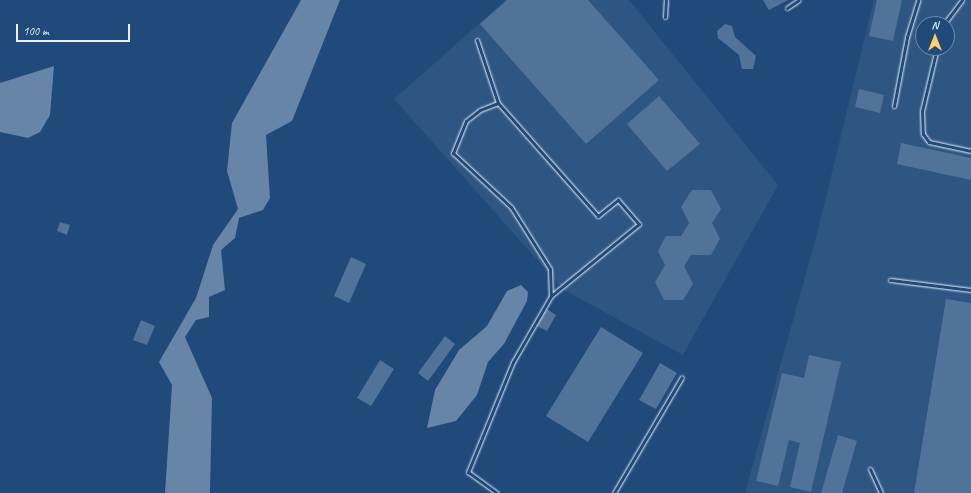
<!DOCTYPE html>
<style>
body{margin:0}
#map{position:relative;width:971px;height:493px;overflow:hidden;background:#1f4a7a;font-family:Caveat,sans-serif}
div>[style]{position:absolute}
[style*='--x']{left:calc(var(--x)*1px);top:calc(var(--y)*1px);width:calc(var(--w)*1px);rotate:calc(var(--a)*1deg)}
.built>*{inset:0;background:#2e5683}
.water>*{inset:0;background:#6685a7}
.building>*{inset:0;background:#517399}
.roads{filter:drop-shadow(0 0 1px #e8f1f8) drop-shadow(0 0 1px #e8f1f8)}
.lane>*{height:3px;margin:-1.5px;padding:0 1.5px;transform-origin:1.5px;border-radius:1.5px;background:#1f4a7a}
span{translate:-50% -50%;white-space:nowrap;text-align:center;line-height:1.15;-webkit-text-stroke:3.5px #1f4a7a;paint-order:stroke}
.north{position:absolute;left:915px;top:16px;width:40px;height:40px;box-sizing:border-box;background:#1f4a7a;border:1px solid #6f8dac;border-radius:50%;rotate:0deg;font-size:11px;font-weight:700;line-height:16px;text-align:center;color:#e8f1f8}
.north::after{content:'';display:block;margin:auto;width:14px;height:18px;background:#ffd166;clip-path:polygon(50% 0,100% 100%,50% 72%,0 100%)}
.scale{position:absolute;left:16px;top:24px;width:114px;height:18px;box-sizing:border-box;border:2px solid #e8f1f8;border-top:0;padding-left:5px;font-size:12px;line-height:14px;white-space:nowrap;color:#e8f1f8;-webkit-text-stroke:3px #1f4a7a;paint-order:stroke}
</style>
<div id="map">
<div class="built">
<div style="clip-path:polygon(506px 0,629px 0,778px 185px,683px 355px,564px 290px,394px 99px)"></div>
<div style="clip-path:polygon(evenodd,874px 0,971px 0,971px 493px,745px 493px,817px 234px,874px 0,923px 24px,947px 24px,947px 48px,923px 48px,923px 24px)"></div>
</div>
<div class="water">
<div style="clip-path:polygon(301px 0,340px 0,292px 121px,266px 135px,270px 198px,263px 210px,239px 218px,235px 238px,221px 250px,225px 290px,209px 297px,209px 317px,196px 320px,185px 337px,212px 398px,210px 493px,165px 493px,172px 385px,159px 362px,196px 298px,213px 245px,238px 209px,227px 171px,232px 123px)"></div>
<div style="clip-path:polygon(54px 66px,50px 115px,40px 132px,28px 138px,0 132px,0 83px)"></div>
<div style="clip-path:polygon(521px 285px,528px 292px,527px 301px,504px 344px,488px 362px,477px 395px,456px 421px,427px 428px,435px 390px,459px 350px,487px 326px,507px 291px)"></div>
</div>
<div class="building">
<div style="clip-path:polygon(507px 0,588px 0,659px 80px,586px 144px,480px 24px)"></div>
<div style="clip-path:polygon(763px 0,788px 0,769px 10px)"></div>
<div style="clip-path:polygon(877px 0,902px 0,893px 41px,869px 36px)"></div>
<div style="clip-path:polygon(725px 24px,732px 26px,735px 37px,756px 56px,753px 69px,742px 69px,739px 55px,718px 38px,717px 31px)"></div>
<div style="clip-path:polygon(859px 89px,884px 95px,880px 113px,855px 107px)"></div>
<div style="clip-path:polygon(659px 96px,700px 144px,667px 171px,627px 124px)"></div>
<div style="clip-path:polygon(901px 143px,971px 158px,971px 180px,897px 164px)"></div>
<div style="clip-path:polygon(692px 190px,711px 190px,721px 209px,712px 223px,720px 239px,711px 255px,691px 255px,684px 266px,693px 284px,683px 300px,664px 300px,655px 282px,665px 265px,658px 251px,666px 236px,681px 236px,689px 223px,681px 207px)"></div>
<div style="clip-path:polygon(60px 222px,70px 225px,67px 235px,57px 231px)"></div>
<div style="clip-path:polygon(351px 257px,366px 264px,349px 303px,334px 296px)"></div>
<div style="clip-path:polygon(946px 299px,971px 303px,971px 493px,914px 493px)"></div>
<div style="clip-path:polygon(547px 309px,556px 315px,547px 331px,537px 326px)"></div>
<div style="clip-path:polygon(141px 320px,155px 326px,147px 345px,133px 340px)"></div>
<div style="clip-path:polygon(601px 327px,643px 353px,588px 442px,546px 416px)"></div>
<div style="clip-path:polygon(445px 336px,455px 344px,428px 381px,418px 373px)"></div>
<div style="clip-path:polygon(809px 355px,841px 362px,811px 492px,790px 487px,800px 443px,789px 440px,778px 486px,756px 481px,782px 373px,804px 378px)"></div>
<div style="clip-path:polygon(380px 360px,394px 369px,371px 406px,357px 398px)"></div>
<div style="clip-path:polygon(660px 363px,677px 373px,656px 409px,639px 400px)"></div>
<div style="clip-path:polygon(838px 435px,857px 441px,842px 493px,821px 493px)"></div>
</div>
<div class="roads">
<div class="lane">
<div style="--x:787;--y:8;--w:14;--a:-34"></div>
<div style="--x:665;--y:17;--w:17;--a:-87"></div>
<div style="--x:944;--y:24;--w:30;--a:-53"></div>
<div style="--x:477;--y:40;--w:66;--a:71.6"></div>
<div style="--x:498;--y:103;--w:19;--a:159"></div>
<div style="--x:480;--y:110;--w:18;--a:142"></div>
<div style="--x:466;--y:121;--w:35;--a:112"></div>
<div style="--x:453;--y:153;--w:79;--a:43"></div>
<div style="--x:511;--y:207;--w:73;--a:57.8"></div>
<div style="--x:550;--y:269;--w:27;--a:88"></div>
<div style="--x:551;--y:296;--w:76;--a:119.9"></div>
<div style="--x:513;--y:362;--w:119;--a:112.2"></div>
<div style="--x:468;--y:472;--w:36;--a:36"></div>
<div style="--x:937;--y:48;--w:65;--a:103.4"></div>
<div style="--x:922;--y:111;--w:23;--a:88"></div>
<div style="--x:923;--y:134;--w:10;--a:53"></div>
<div style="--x:929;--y:142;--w:43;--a:12.1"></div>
<div style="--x:498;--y:103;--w:151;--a:48.5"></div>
<div style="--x:598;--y:216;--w:26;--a:-39"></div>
<div style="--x:618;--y:200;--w:32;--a:49"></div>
<div style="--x:639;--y:224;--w:114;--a:140.7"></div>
<div style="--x:894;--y:106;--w:70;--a:-79.3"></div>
<div style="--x:907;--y:37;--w:39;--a:-73"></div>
<div style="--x:890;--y:280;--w:82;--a:7"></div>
<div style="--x:870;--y:469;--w:26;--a:65"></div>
<div style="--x:614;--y:493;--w:134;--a:-59.6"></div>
</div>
</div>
<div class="north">N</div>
<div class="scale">100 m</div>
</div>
